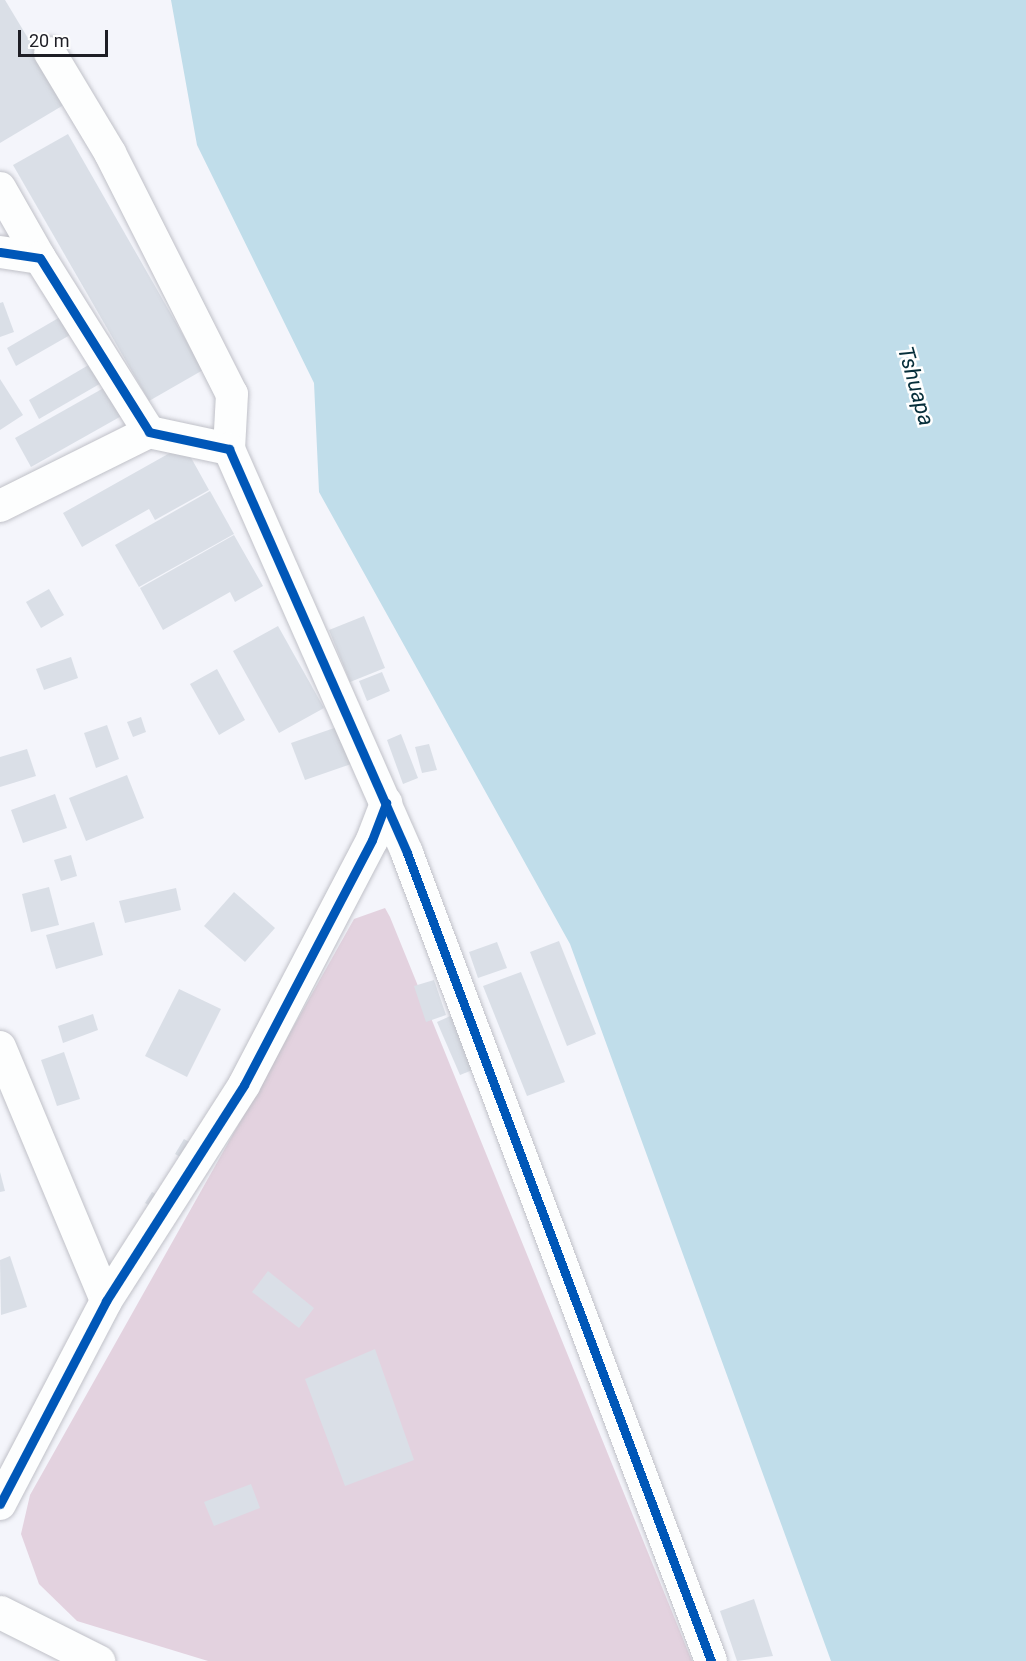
<!DOCTYPE html>
<style>
body{margin:0}
#map{position:relative;width:1026px;height:1661px;overflow:hidden;background:#f4f5fb;font-family:Roboto,sans-serif}
div>[style]{position:absolute}
[style*='--x']{left:calc(var(--x)*1px);top:calc(var(--y)*1px);width:calc(var(--w)*1px);rotate:calc(var(--a)*1deg)}
.green>*{inset:0;background:#e3d2df}
.water>*{inset:0;background:#c0ddea}
.building>*{inset:0;background:#dadfe7}
.roads{filter:drop-shadow(0 0 2px #c0c1c8) drop-shadow(0 0 2px #c0c1c8)}
.minor>*{height:32px;margin:-16px;padding:0 16px;transform-origin:16px;border-radius:16px;background:#fdfefe}
.major>*{height:33px;margin:-16.5px;padding:0 16.5px;transform-origin:16.5px;border-radius:16.5px;background:#fdfefe}
.cycleway>*{height:9px;margin:-4.5px;padding:0 4.5px;transform-origin:4.5px;border-radius:4.5px;background:#0057b8}
span{translate:-50% -50%;white-space:nowrap;text-align:center;line-height:1.15;-webkit-text-stroke:5px #fff;paint-order:stroke}
.water-label{font-size:22px;color:#062e3a;font-style:italic}
.scale{position:absolute;left:18px;top:30px;width:90px;height:27px;box-sizing:border-box;border:3px solid #1e1e25;border-top:0;padding-left:8px;font-size:18px;line-height:21px;white-space:nowrap;color:#1e1e25;-webkit-text-stroke:4px #fff;paint-order:stroke}
</style>
<div id="map">
<div class="green">
<div style="clip-path:polygon(385px 908px,390px 917px,692px 1661px,208px 1661px,77px 1621px,39px 1584px,21px 1534px,30px 1495px,354px 919px)"></div>
</div>
<div class="water">
<div style="clip-path:polygon(171px 0,1026px 0,1026px 1661px,831px 1661px,570px 944px,319px 492px,314px 383px,197px 145px)"></div>
</div>
<div class="building">
<div style="clip-path:polygon(0 0,5px 0,67px 103px,0 143px)"></div>
<div style="clip-path:polygon(68px 134px,203px 370px,149px 401px,13px 165px)"></div>
<div style="clip-path:polygon(3px 302px,14px 332px,0 337px,0 303px)"></div>
<div style="clip-path:polygon(67px 313px,77px 331px,16px 366px,7px 348px)"></div>
<div style="clip-path:polygon(92px 363px,103px 382px,39px 419px,29px 400px)"></div>
<div style="clip-path:polygon(0 379px,23px 415px,0 430px)"></div>
<div style="clip-path:polygon(109px 385px,125px 414px,31px 467px,15px 438px)"></div>
<div style="clip-path:polygon(184px 445px,209px 490px,155px 520px,149px 509px,82px 547px,63px 513px)"></div>
<div style="clip-path:polygon(210px 491px,234px 534px,139px 587px,115px 545px)"></div>
<div style="clip-path:polygon(234px 535px,263px 586px,235px 602px,230px 592px,163px 630px,140px 588px)"></div>
<div style="clip-path:polygon(49px 589px,64px 615px,41px 628px,26px 602px)"></div>
<div style="clip-path:polygon(364px 616px,385px 668px,350px 682px,329px 630px)"></div>
<div style="clip-path:polygon(278px 626px,324px 708px,279px 733px,233px 651px)"></div>
<div style="clip-path:polygon(71px 657px,78px 678px,44px 690px,36px 669px)"></div>
<div style="clip-path:polygon(217px 669px,245px 720px,219px 735px,190px 684px)"></div>
<div style="clip-path:polygon(382px 672px,390px 691px,367px 701px,359px 681px)"></div>
<div style="clip-path:polygon(141px 717px,146px 732px,133px 737px,127px 722px)"></div>
<div style="clip-path:polygon(107px 725px,119px 759px,96px 768px,84px 733px)"></div>
<div style="clip-path:polygon(340px 726px,354px 763px,305px 780px,291px 743px)"></div>
<div style="clip-path:polygon(401px 734px,418px 778px,403px 784px,387px 740px)"></div>
<div style="clip-path:polygon(429px 744px,437px 770px,422px 773px,415px 747px)"></div>
<div style="clip-path:polygon(27px 749px,36px 776px,0 787px,0 757px)"></div>
<div style="clip-path:polygon(127px 775px,144px 818px,86px 841px,69px 798px)"></div>
<div style="clip-path:polygon(55px 794px,67px 828px,23px 843px,11px 810px)"></div>
<div style="clip-path:polygon(71px 855px,77px 876px,61px 881px,54px 860px)"></div>
<div style="clip-path:polygon(49px 887px,59px 925px,31px 932px,22px 894px)"></div>
<div style="clip-path:polygon(176px 888px,181px 910px,125px 923px,119px 901px)"></div>
<div style="clip-path:polygon(234px 892px,275px 928px,245px 962px,204px 926px)"></div>
<div style="clip-path:polygon(94px 922px,103px 955px,56px 969px,46px 935px)"></div>
<div style="clip-path:polygon(559px 941px,596px 1034px,567px 1046px,530px 952px)"></div>
<div style="clip-path:polygon(497px 942px,507px 968px,478px 978px,469px 952px)"></div>
<div style="clip-path:polygon(521px 972px,565px 1082px,527px 1096px,483px 986px)"></div>
<div style="clip-path:polygon(434px 980px,446px 1015px,426px 1022px,414px 986px)"></div>
<div style="clip-path:polygon(179px 989px,221px 1009px,187px 1077px,145px 1056px)"></div>
<div style="clip-path:polygon(457px 1013px,480px 1067px,460px 1075px,437px 1022px)"></div>
<div style="clip-path:polygon(93px 1014px,98px 1030px,63px 1043px,58px 1026px)"></div>
<div style="clip-path:polygon(64px 1052px,80px 1099px,57px 1106px,41px 1060px)"></div>
<div style="clip-path:polygon(184px 1139px,196px 1146px,188px 1161px,175px 1154px)"></div>
<div style="clip-path:polygon(0 1172px,5px 1191px,0 1192px)"></div>
<div style="clip-path:polygon(152px 1192px,161px 1197px,154px 1208px,145px 1203px)"></div>
<div style="clip-path:polygon(10px 1256px,27px 1307px,1px 1315px,0 1260px)"></div>
<div style="clip-path:polygon(268px 1271px,314px 1308px,299px 1328px,252px 1292px)"></div>
<div style="clip-path:polygon(375px 1349px,414px 1460px,345px 1486px,305px 1379px)"></div>
<div style="clip-path:polygon(251px 1484px,260px 1508px,214px 1526px,204px 1502px)"></div>
<div style="clip-path:polygon(754px 1599px,773px 1656px,737px 1661px,720px 1611px)"></div>
</div>
<div class="roads">
<div class="minor">
<div style="--x:50;--y:53;--w:117;--a:59"></div>
<div style="--x:110;--y:153;--w:270;--a:63.2"></div>
<div style="--x:232;--y:394;--w:55;--a:93.1"></div>
<div style="--x:0;--y:188;--w:81;--a:60.3"></div>
<div style="--x:0;--y:252;--w:40;--a:8.5"></div>
<div style="--x:40;--y:258;--w:205;--a:57.9"></div>
<div style="--x:149;--y:432;--w:82;--a:12"></div>
<div style="--x:229;--y:449;--w:441;--a:66.2"></div>
<div style="--x:407;--y:853;--w:863;--a:69.38"></div>
<div style="--x:0;--y:506;--w:166;--a:-26.4"></div>
<div style="--x:0;--y:1047;--w:275;--a:67.3"></div>
<div style="--x:0;--y:1504;--w:229;--a:-62.4"></div>
<div style="--x:106;--y:1301;--w:256;--a:-57.4"></div>
<div style="--x:244;--y:1085;--w:276;--a:-62.4"></div>
<div style="--x:372;--y:840;--w:40;--a:-69"></div>
</div>
<div class="major">
<div style="--x:0;--y:1612;--w:110;--a:26.6"></div>
</div>
</div>
<div class="cycleway">
<div style="--x:0;--y:252;--w:40;--a:8.5"></div>
<div style="--x:40;--y:258;--w:205;--a:57.9"></div>
<div style="--x:149;--y:432;--w:82;--a:12"></div>
<div style="--x:229;--y:449;--w:441;--a:66.2"></div>
<div style="--x:407;--y:853;--w:863;--a:69.38"></div>
<div style="--x:0;--y:1504;--w:229;--a:-62.4"></div>
<div style="--x:106;--y:1301;--w:256;--a:-57.4"></div>
<div style="--x:244;--y:1085;--w:276;--a:-62.4"></div>
<div style="--x:372;--y:840;--w:40;--a:-69"></div>
</div>
<div class="water-label">
<span style="left:916px;top:386px;rotate:74deg">Tshuapa</span>
</div>
<div class="scale">20 m</div>
</div>
